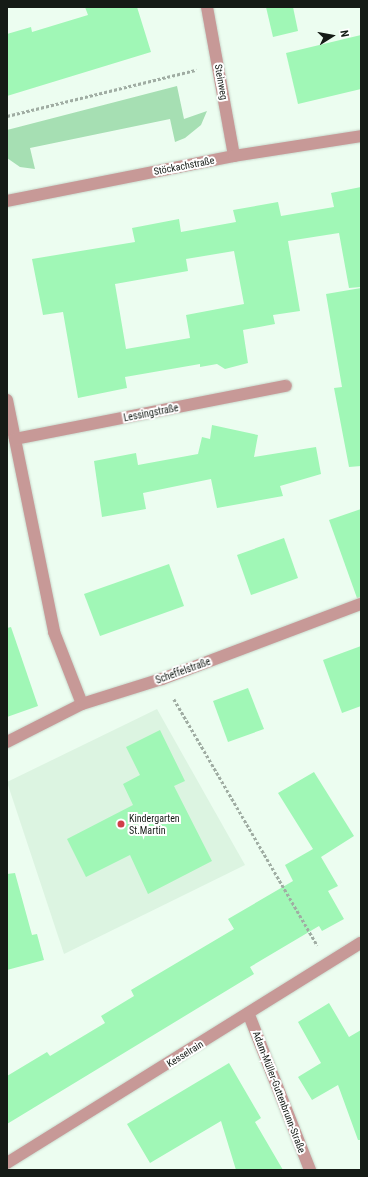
<!DOCTYPE html>
<meta charset="utf-8">
<style>
body{margin:0}
#map{position:relative;width:368px;height:1177px;overflow:hidden;background:#ecfdf0;font-family:"Roboto Condensed",sans-serif}
div>[style]{position:absolute}
[style*='--x']{left:calc(var(--x)*1px);top:calc(var(--y)*1px);width:calc(var(--w)*1px);rotate:calc(var(--a)*1deg)}
.built>*{inset:0;background:#dcf4e1}
.green>*{inset:0;background:#a6dfb3}
.building>*{inset:0;background:#a0f7b6}
.path>*{height:2.5px;margin-top:-1.25px;transform-origin:0;background:repeating-linear-gradient(90deg,#a0ada3 0 3px,transparent 0 5px)}
.roads{filter:drop-shadow(0 0 1px #cad9cd) drop-shadow(0 0 1px #cad9cd)}
.minor>*{height:12px;margin:-6px;padding:0 6px;transform-origin:6px;border-radius:6px;background:#c79997}
.dots>*{width:11px;height:11px;translate:-50% -50%;box-sizing:border-box;border:2px solid #fff;border-radius:50%}
span{translate:-50% -50%;white-space:nowrap;text-align:center;line-height:1.15;-webkit-text-stroke:4px #fff;paint-order:stroke}
.street-label{font-size:10px;color:#151b16}
.poi-label{font-size:10px;color:#151b16}
.left{translate:0 -50%;text-align:left}
.frame{position:absolute;inset:0;border:8px solid #151b16;pointer-events:none}
.north{position:absolute;left:312px;top:16px;width:40px;height:40px;-webkit-text-stroke:3px #fff;paint-order:stroke;rotate:79deg;font-size:11px;font-weight:700;line-height:16px;text-align:center;color:#151b16}
.north::after{content:'';display:block;margin:auto;width:14px;height:18px;background:#151b16;clip-path:polygon(50% 0,100% 100%,50% 72%,0 100%)}
</style>
<div id="map">
<div class="built">
<div style="clip-path:polygon(157px 709px,245px 865px,64px 954px,7px 782px)"></div>
</div>
<div class="green">
<div style="clip-path:polygon(177px 86px,184px 119px,207px 111px,201px 125px,185px 138px,175px 142px,170px 119px,30px 148px,35px 169px,20px 167px,7px 158px,7px 130px)"></div>
</div>
<div class="building">
<div style="clip-path:polygon(85px 7px,137px 7px,151px 52px,7px 96px,7px 34px,31px 27px,32px 32px,88px 15px)"></div>
<div style="clip-path:polygon(266px 7px,293px 7px,298px 31px,273px 37px)"></div>
<div style="clip-path:polygon(361px 35px,361px 89px,298px 104px,286px 53px)"></div>
<div style="clip-path:polygon(evenodd,361px 187px,361px 287px,349px 288px,339px 233px,288px 241px,300px 311px,273px 315px,275px 324px,243px 330px,248px 363px,225px 369px,217px 364px,200px 367px,200px 364px,125px 377px,127px 388px,78px 398px,63px 312px,43px 315px,32px 259px,135px 242px,132px 228px,179px 219px,181px 232px,236px 222px,233px 210px,278px 202px,281px 216px,334px 207px,331px 193px,361px 187px,234px 251px,244px 304px,186px 315px,190px 338px,126px 349px,115px 284px,188px 271px,186px 259px,234px 251px)"></div>
<div style="clip-path:polygon(361px 288px,361px 466px,349px 467px,334px 388px,342px 387px,326px 294px)"></div>
<div style="clip-path:polygon(212px 425px,258px 435px,254px 457px,316px 447px,321px 474px,280px 486px,283px 496px,217px 508px,211px 479px,143px 493px,146px 509px,102px 517px,94px 461px,136px 453px,138px 465px,198px 454px,202px 437px,210px 439px)"></div>
<div style="clip-path:polygon(361px 509px,361px 597px,357px 598px,329px 520px)"></div>
<div style="clip-path:polygon(284px 538px,298px 578px,251px 595px,237px 555px)"></div>
<div style="clip-path:polygon(169px 564px,184px 606px,100px 636px,84px 594px)"></div>
<div style="clip-path:polygon(11px 627px,38px 706px,7px 717px,7px 628px)"></div>
<div style="clip-path:polygon(361px 646px,361px 706px,342px 713px,323px 660px)"></div>
<div style="clip-path:polygon(248px 688px,264px 729px,228px 742px,213px 701px)"></div>
<div style="clip-path:polygon(160px 730px,185px 781px,174px 786px,212px 861px,148px 894px,130px 855px,86px 877px,67px 839px,133px 805px,123px 784px,140px 775px,126px 747px)"></div>
<div style="clip-path:polygon(314px 772px,354px 836px,321px 857px,338px 886px,328px 891px,344px 919px,322px 931px,319px 926px,250px 967px,254px 974px,7px 1124px,7px 1076px,47px 1052px,50px 1056px,105px 1023px,101px 1016px,134px 996px,131px 990px,234px 929px,228px 919px,293px 881px,285px 865px,313px 849px,278px 793px)"></div>
<div style="clip-path:polygon(15px 873px,32px 935px,37px 934px,44px 960px,7px 970px,7px 874px)"></div>
<div style="clip-path:polygon(329px 1003px,349px 1037px,361px 1030px,361px 1140px,358px 1140px,338px 1085px,312px 1100px,298px 1077px,321px 1063px,298px 1022px)"></div>
<div style="clip-path:polygon(229px 1063px,261px 1118px,255px 1122px,283px 1170px,236px 1170px,221px 1121px,150px 1163px,127px 1124px)"></div>
</div>
<div class="path">
<div style="--x:7;--y:116;--w:195;--a:-13.7"></div>
<div style="--x:174;--y:699;--w:285;--a:59.8"></div>
</div>
<div class="roads">
<div class="minor">
<div style="--x:207;--y:7;--w:151;--a:79.7"></div>
<div style="--x:7;--y:201;--w:231;--a:-11.2"></div>
<div style="--x:234;--y:156;--w:129;--a:-8.9"></div>
<div style="--x:7;--y:400;--w:237;--a:78.5"></div>
<div style="--x:54;--y:632;--w:77;--a:68.7"></div>
<div style="--x:15;--y:439;--w:276;--a:-11.1"></div>
<div style="--x:7;--y:742;--w:84;--a:-26.9"></div>
<div style="--x:82;--y:704;--w:84;--a:-17.4"></div>
<div style="--x:162;--y:679;--w:213;--a:-20.7"></div>
<div style="--x:249;--y:1015;--w:167;--a:68.5"></div>
<div style="--x:7;--y:1163;--w:417;--a:-31.9"></div>
</div>
</div>
<div class="dots">
<div style="left:121px;top:824px;background:#d04049"></div>
</div>
<div class="street-label">
<span style="left:221px;top:82px;rotate:80deg">Steinweg</span>
<span style="left:184px;top:166px;rotate:-11deg">Stöckachstraße</span>
<span style="left:151px;top:413px;rotate:-11deg">Lessingstraße</span>
<span style="left:183px;top:671px;rotate:-20deg">Scheffelstraße</span>
<span style="left:185px;top:1054px;rotate:-32deg">Kesselrain</span>
<span style="left:279px;top:1092px;rotate:69deg">Adam-Müller-Guttenbrunn-Straße</span>
</div>
<div class="poi-label">
<span class="left" style="left:129px;top:824px">Kindergarten<br>St.Martin</span>
</div>
<div class="frame"></div>
<div class="north">N</div>
</div>
